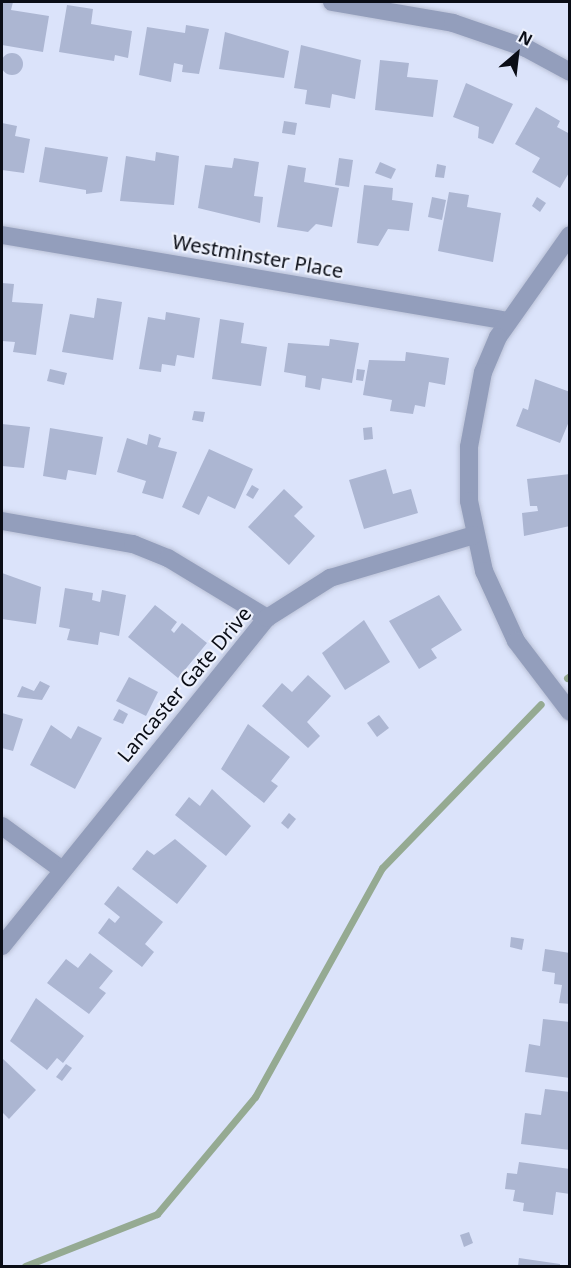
<!DOCTYPE html>
<style>
body{margin:0}
#map{position:relative;width:571px;height:1268px;overflow:hidden;background:#dbe3fa;font-family:"Noto Sans",sans-serif}
div>[style]{position:absolute}
[style*='--x']{left:calc(var(--x)*1px);top:calc(var(--y)*1px);width:calc(var(--w)*1px);rotate:calc(var(--a)*1deg)}
.stream>*{height:7px;margin:-3.5px;padding:0 3.5px;transform-origin:3.5px;border-radius:3.5px;background:#95aa92}
.building>*{inset:0;background:#acb6d2}
.round{border-radius:50%}
.roads{filter:drop-shadow(0 0 2px #bac1d6) drop-shadow(0 0 2px #bac1d6)}
.minor>*{height:18px;margin:-9px;padding:0 9px;transform-origin:9px;border-radius:9px;background:#939ebc}
span{translate:-50% -50%;white-space:nowrap;text-align:center;line-height:1.15;-webkit-text-stroke:4.5px #ecf0fc;paint-order:stroke}
.street-label{font-size:20px;color:#0a0d16}
.frame{position:absolute;inset:0;border:3px solid #0a0d16;pointer-events:none}
.north{position:absolute;left:487px;top:24px;width:60px;height:60px;-webkit-text-stroke:4px #ecf0fc;paint-order:stroke;rotate:28deg;font-size:16px;font-weight:700;line-height:24px;text-align:center;color:#0a0d16}
.north::after{content:'';display:block;margin:auto;width:21px;height:27px;background:#0a0d16;clip-path:polygon(50% 0,100% 100%,50% 72%,0 100%)}
</style>
<div id="map">
<div class="stream">
<div style="--x:567;--y:678;--w:4;--a:-34"></div>
<div style="--x:25;--y:1266;--w:142;--a:-21.5"></div>
<div style="--x:157;--y:1214;--w:153;--a:-50.1"></div>
<div style="--x:255;--y:1097;--w:262;--a:-61"></div>
<div style="--x:382;--y:868;--w:228;--a:-45.9"></div>
</div>
<div class="building">
<div style="clip-path:polygon(2px 2px,13px 2px,11px 10px,49px 16px,43px 52px,2px 45px)"></div>
<div style="clip-path:polygon(67px 5px,93px 9px,91px 24px,132px 31px,128px 58px,115px 55px,114px 61px,59px 52px)"></div>
<div style="clip-path:polygon(186px 25px,209px 29px,199px 74px,182px 72px,183px 65px,174px 63px,171px 82px,139px 75px,147px 27px,185px 33px)"></div>
<div style="clip-path:polygon(225px 32px,289px 51px,284px 78px,219px 69px)"></div>
<div style="clip-path:polygon(301px 45px,361px 60px,355px 99px,332px 94px,330px 108px,305px 104px,307px 90px,294px 88px)"></div>
<div class="round" style="left:1px;top:53px;width:22px;height:22px"></div>
<div style="clip-path:polygon(380px 60px,409px 63px,407px 77px,438px 80px,433px 117px,375px 110px)"></div>
<div style="clip-path:polygon(466px 83px,513px 104px,493px 144px,478px 138px,479px 127px,453px 117px)"></div>
<div style="clip-path:polygon(536px 107px,560px 121px,557px 127px,570px 134px,570px 171px,560px 188px,532px 172px,540px 158px,515px 144px)"></div>
<div style="clip-path:polygon(284px 121px,297px 123px,295px 135px,282px 133px)"></div>
<div style="clip-path:polygon(2px 123px,17px 126px,15px 136px,30px 139px,24px 173px,2px 170px)"></div>
<div style="clip-path:polygon(45px 147px,108px 157px,102px 192px,86px 194px,86px 190px,39px 182px)"></div>
<div style="clip-path:polygon(156px 152px,179px 156px,174px 205px,120px 201px,126px 156px,155px 161px)"></div>
<div style="clip-path:polygon(234px 158px,259px 162px,254px 196px,263px 197px,260px 223px,198px 208px,205px 165px,232px 168px)"></div>
<div style="clip-path:polygon(339px 158px,353px 160px,349px 187px,335px 185px)"></div>
<div style="clip-path:polygon(380px 162px,396px 169px,391px 179px,375px 173px)"></div>
<div style="clip-path:polygon(437px 164px,446px 166px,444px 178px,435px 177px)"></div>
<div style="clip-path:polygon(288px 165px,306px 168px,304px 182px,339px 188px,332px 227px,316px 224px,308px 232px,277px 227px)"></div>
<div style="clip-path:polygon(364px 185px,393px 188px,392px 200px,413px 203px,409px 231px,388px 229px,378px 246px,357px 243px)"></div>
<div style="clip-path:polygon(449px 192px,469px 195px,467px 207px,501px 213px,493px 262px,438px 251px)"></div>
<div style="clip-path:polygon(432px 197px,446px 200px,442px 220px,428px 217px)"></div>
<div style="clip-path:polygon(537px 197px,546px 203px,540px 212px,532px 206px)"></div>
<div style="clip-path:polygon(2px 283px,14px 284px,12px 302px,43px 304px,36px 355px,13px 352px,15px 342px,2px 341px)"></div>
<div style="clip-path:polygon(97px 298px,122px 302px,113px 360px,62px 352px,70px 314px,94px 318px)"></div>
<div style="clip-path:polygon(166px 312px,200px 318px,194px 358px,177px 355px,175px 366px,162px 364px,161px 372px,139px 369px,148px 317px,165px 320px)"></div>
<div style="clip-path:polygon(220px 319px,244px 323px,241px 343px,267px 347px,261px 386px,212px 379px)"></div>
<div style="clip-path:polygon(330px 339px,359px 343px,352px 383px,322px 378px,320px 390px,305px 387px,306px 376px,284px 372px,288px 343px,329px 346px)"></div>
<div style="clip-path:polygon(406px 352px,449px 358px,445px 385px,429px 382px,425px 407px,415px 405px,413px 414px,390px 411px,392px 400px,363px 395px,369px 360px,405px 361px)"></div>
<div style="clip-path:polygon(50px 369px,67px 373px,64px 385px,47px 381px)"></div>
<div style="clip-path:polygon(357px 369px,365px 370px,363px 381px,356px 380px)"></div>
<div style="clip-path:polygon(535px 379px,570px 392px,570px 419px,560px 443px,516px 426px,523px 408px,528px 410px)"></div>
<div style="clip-path:polygon(194px 411px,205px 412px,203px 422px,192px 420px)"></div>
<div style="clip-path:polygon(2px 424px,30px 427px,24px 468px,2px 466px)"></div>
<div style="clip-path:polygon(372px 427px,373px 439px,364px 440px,363px 428px)"></div>
<div style="clip-path:polygon(50px 428px,103px 437px,96px 475px,68px 470px,66px 480px,43px 476px)"></div>
<div style="clip-path:polygon(149px 434px,161px 438px,158px 447px,177px 452px,163px 499px,142px 493px,146px 481px,117px 472px,127px 438px,147px 445px)"></div>
<div style="clip-path:polygon(209px 449px,253px 469px,235px 509px,208px 496px,199px 515px,182px 507px)"></div>
<div style="clip-path:polygon(386px 469px,393px 494px,411px 489px,418px 513px,364px 529px,349px 480px)"></div>
<div style="clip-path:polygon(570px 474px,570px 526px,524px 536px,522px 513px,538px 511px,537px 506px,530px 506px,527px 479px)"></div>
<div style="clip-path:polygon(252px 485px,259px 489px,253px 499px,246px 495px)"></div>
<div style="clip-path:polygon(284px 489px,303px 507px,294px 516px,315px 536px,289px 565px,248px 527px)"></div>
<div style="clip-path:polygon(2px 573px,41px 587px,36px 624px,2px 619px)"></div>
<div style="clip-path:polygon(65px 588px,93px 593px,92px 600px,100px 602px,102px 590px,126px 595px,119px 636px,100px 632px,98px 645px,67px 640px,70px 629px,59px 627px)"></div>
<div style="clip-path:polygon(439px 595px,462px 630px,431px 649px,437px 658px,419px 669px,389px 621px)"></div>
<div style="clip-path:polygon(155px 605px,177px 622px,171px 630px,174px 633px,182px 623px,207px 643px,178px 678px,128px 637px)"></div>
<div style="clip-path:polygon(364px 620px,390px 662px,345px 690px,322px 653px)"></div>
<div style="clip-path:polygon(308px 675px,331px 696px,307px 722px,320px 736px,308px 748px,262px 706px,282px 683px,292px 692px)"></div>
<div style="clip-path:polygon(129px 677px,158px 692px,146px 716px,116px 701px)"></div>
<div style="clip-path:polygon(40px 681px,50px 686px,42px 700px,17px 697px,22px 686px,34px 691px)"></div>
<div style="clip-path:polygon(119px 709px,128px 714px,123px 724px,113px 720px)"></div>
<div style="clip-path:polygon(2px 713px,23px 719px,13px 751px,2px 748px)"></div>
<div style="clip-path:polygon(379px 715px,389px 728px,377px 737px,367px 723px)"></div>
<div style="clip-path:polygon(248px 724px,290px 757px,271px 781px,278px 786px,264px 803px,221px 769px)"></div>
<div style="clip-path:polygon(51px 725px,71px 739px,78px 726px,102px 738px,75px 789px,30px 765px)"></div>
<div style="clip-path:polygon(212px 789px,251px 826px,226px 856px,175px 815px,189px 797px,200px 806px)"></div>
<div style="clip-path:polygon(289px 813px,296px 819px,288px 829px,281px 823px)"></div>
<div style="clip-path:polygon(175px 839px,207px 866px,177px 904px,132px 869px,147px 850px,154px 855px)"></div>
<div style="clip-path:polygon(118px 886px,163px 922px,145px 944px,154px 952px,142px 967px,98px 933px,109px 918px,115px 923px,120px 917px,104px 904px)"></div>
<div style="clip-path:polygon(511px 937px,524px 939px,522px 950px,510px 947px)"></div>
<div style="clip-path:polygon(545px 949px,570px 953px,570px 1004px,559px 1003px,562px 985px,554px 984px,555px 973px,542px 971px)"></div>
<div style="clip-path:polygon(90px 953px,113px 971px,99px 988px,106px 993px,89px 1014px,47px 983px,66px 959px,78px 968px)"></div>
<div style="clip-path:polygon(36px 998px,84px 1036px,63px 1063px,57px 1058px,47px 1070px,10px 1041px)"></div>
<div style="clip-path:polygon(543px 1019px,570px 1022px,570px 1078px,525px 1072px,529px 1044px,540px 1046px)"></div>
<div style="clip-path:polygon(2px 1058px,36px 1090px,9px 1119px,2px 1112px)"></div>
<div style="clip-path:polygon(66px 1064px,72px 1068px,62px 1081px,56px 1077px)"></div>
<div style="clip-path:polygon(545px 1089px,570px 1092px,570px 1150px,521px 1144px,525px 1113px,541px 1115px)"></div>
<div style="clip-path:polygon(519px 1162px,570px 1169px,570px 1194px,556px 1192px,553px 1215px,523px 1211px,524px 1203px,513px 1201px,515px 1190px,505px 1189px,507px 1173px,517px 1174px)"></div>
<div style="clip-path:polygon(469px 1232px,473px 1243px,464px 1247px,460px 1235px)"></div>
<div style="clip-path:polygon(519px 1258px,560px 1264px,560px 1266px,518px 1266px)"></div>
</div>
<div class="roads">
<div class="minor">
<div style="--x:332;--y:2;--w:123;--a:9.8"></div>
<div style="--x:453;--y:23;--w:77;--a:18.9"></div>
<div style="--x:526;--y:48;--w:50;--a:28.6"></div>
<div style="--x:2;--y:235;--w:513;--a:9.65"></div>
<div style="--x:570;--y:235;--w:125;--a:125.2"></div>
<div style="--x:498;--y:337;--w:38;--a:113"></div>
<div style="--x:483;--y:372;--w:76;--a:100.6"></div>
<div style="--x:469;--y:447;--w:54;--a:90"></div>
<div style="--x:469;--y:501;--w:72;--a:77.9"></div>
<div style="--x:484;--y:571;--w:77;--a:65.4"></div>
<div style="--x:516;--y:641;--w:89;--a:52.7"></div>
<div style="--x:2;--y:521;--w:133;--a:10"></div>
<div style="--x:133;--y:544;--w:38;--a:22"></div>
<div style="--x:168;--y:558;--w:116;--a:31.2"></div>
<div style="--x:2;--y:826;--w:73;--a:36.1"></div>
<div style="--x:2;--y:946;--w:422;--a:-51.1"></div>
<div style="--x:267;--y:618;--w:75;--a:-32.4"></div>
<div style="--x:330;--y:578;--w:150;--a:-16.6"></div>
</div>
</div>
<div class="street-label">
<span style="left:258px;top:256px;rotate:10deg">Westminster Place</span>
<span style="left:184px;top:684px;rotate:-50deg">Lancaster Gate Drive</span>
</div>
<div class="frame"></div>
<div class="north">N</div>
</div>
